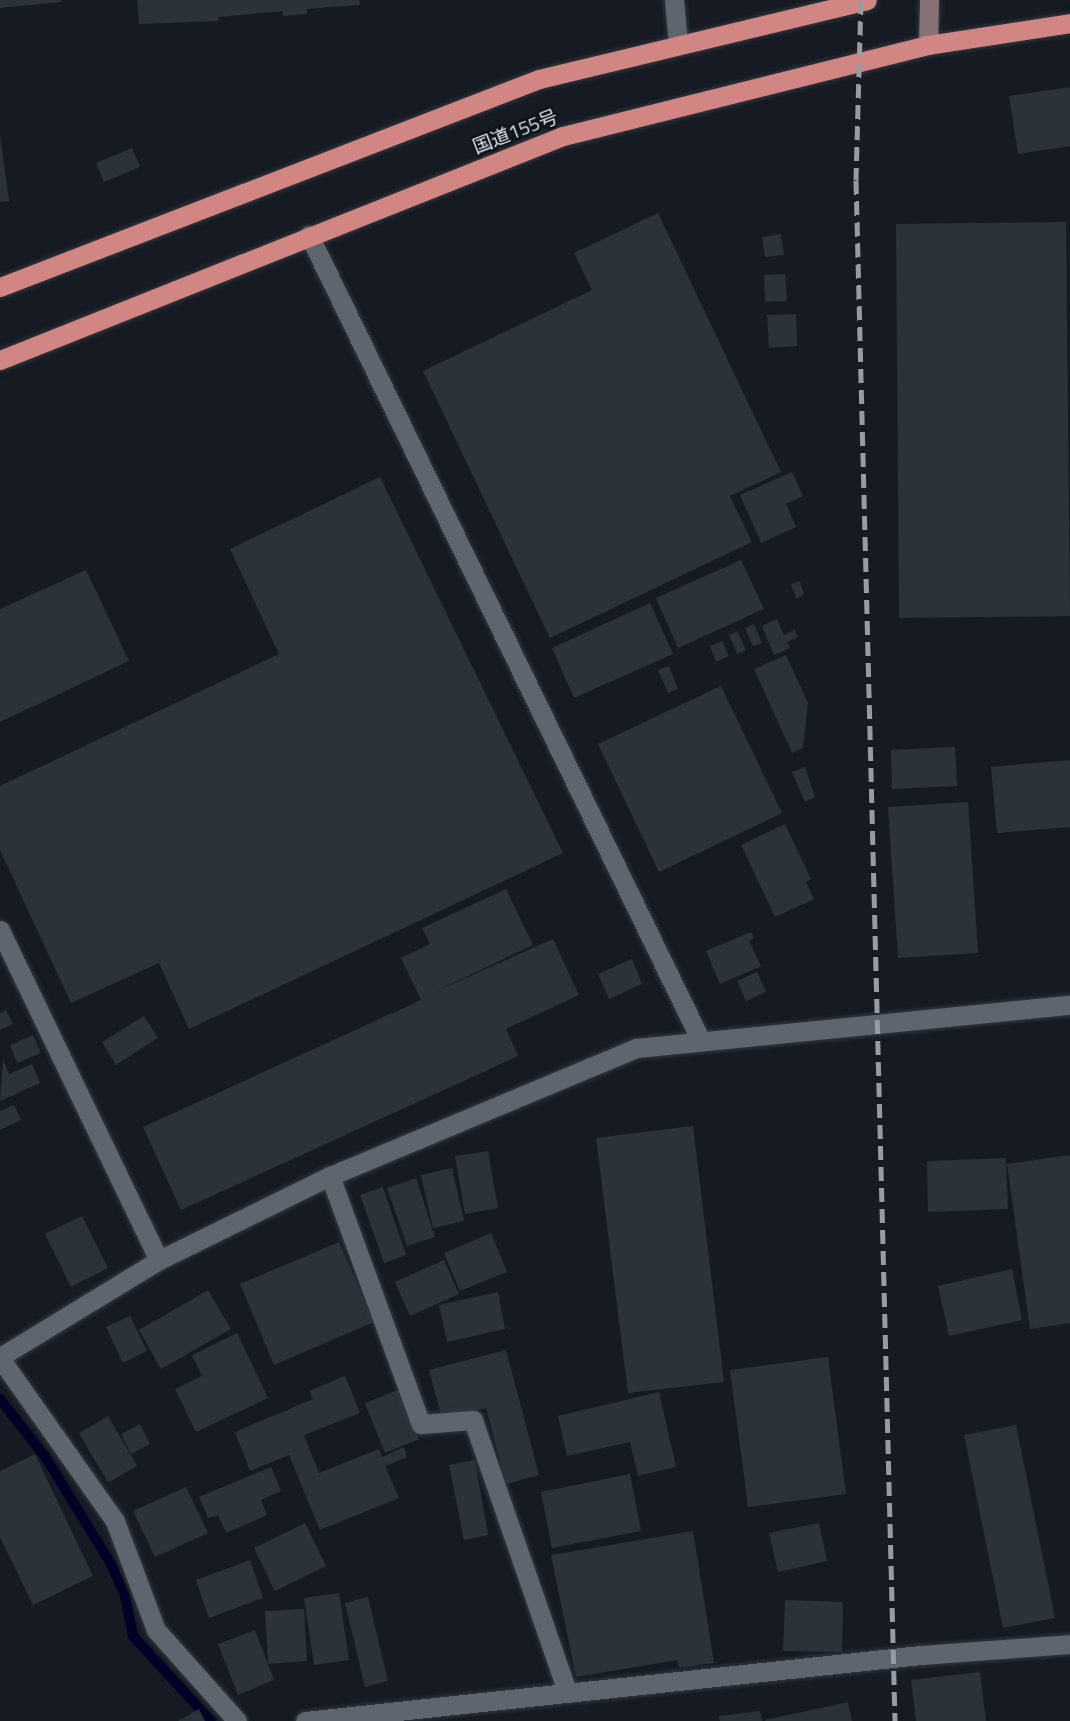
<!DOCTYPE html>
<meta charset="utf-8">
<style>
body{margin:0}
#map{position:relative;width:1070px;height:1721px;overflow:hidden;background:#161b23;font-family:"Titillium Web","Noto Sans JP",sans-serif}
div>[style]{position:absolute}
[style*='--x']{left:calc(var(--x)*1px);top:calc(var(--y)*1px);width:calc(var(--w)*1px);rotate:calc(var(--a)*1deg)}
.stream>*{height:10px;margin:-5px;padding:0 5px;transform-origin:5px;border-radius:5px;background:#000027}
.building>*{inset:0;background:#2c323a}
.roads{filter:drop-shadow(0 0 2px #34383e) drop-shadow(0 0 2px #34383e)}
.minor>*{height:19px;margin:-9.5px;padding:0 9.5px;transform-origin:9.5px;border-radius:9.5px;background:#5d656e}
.secondary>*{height:19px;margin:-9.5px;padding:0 9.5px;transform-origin:9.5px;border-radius:9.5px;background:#897276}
.trunk>*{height:19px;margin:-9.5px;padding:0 9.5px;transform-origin:9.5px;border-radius:9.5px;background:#d28684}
.rail>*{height:5px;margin-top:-2.5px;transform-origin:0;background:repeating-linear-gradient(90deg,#979ca2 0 14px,transparent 0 21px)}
span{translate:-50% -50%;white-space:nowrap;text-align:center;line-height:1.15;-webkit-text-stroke:5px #0d121a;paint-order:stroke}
.street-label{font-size:19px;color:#e3e8ed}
</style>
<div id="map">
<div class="stream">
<div style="--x:0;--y:1399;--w:75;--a:52.1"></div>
<div style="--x:46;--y:1458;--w:124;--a:58.5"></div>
<div style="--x:111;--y:1564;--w:35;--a:66"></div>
<div style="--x:125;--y:1596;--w:41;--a:78.7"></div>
<div style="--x:133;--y:1636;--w:115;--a:47.5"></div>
</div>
<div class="building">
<div style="clip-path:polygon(0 0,61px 0,62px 2px,0 8px)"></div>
<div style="clip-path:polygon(137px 0,359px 0,360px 5px,307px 9px,307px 14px,283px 16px,283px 11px,218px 17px,219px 21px,139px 24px)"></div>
<div style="clip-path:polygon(1070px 87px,1070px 146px,1018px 154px,1009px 96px)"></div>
<div style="clip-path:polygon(0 134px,9px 201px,0 202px)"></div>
<div style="clip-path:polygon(132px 148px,140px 167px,104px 182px,96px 163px)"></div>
<div style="clip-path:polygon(658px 213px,781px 472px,730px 496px,752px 542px,550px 638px,423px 371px,592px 290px,574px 253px)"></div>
<div style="clip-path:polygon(1066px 222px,1070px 616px,899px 618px,896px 224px)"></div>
<div style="clip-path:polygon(781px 234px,784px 255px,765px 257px,762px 237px)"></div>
<div style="clip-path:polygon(785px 274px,787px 301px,765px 302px,764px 275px)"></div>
<div style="clip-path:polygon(796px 314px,797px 346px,769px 348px,767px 315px)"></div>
<div style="clip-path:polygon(792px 472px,803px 496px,786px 504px,796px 527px,761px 543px,740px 495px)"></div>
<div style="clip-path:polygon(380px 477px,563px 853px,189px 1029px,159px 963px,71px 1003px,0 850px,0 786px,279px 654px,230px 549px)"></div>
<div style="clip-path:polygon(741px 560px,764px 609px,678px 648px,656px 598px)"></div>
<div style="clip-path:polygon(86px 570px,129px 661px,0 722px,0 609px)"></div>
<div style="clip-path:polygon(800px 581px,804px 595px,796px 599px,791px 584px)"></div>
<div style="clip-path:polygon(650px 603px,673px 654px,574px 698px,552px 648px)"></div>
<div style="clip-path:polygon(777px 619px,784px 635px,795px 630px,798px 637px,787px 642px,790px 648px,774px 655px,762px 626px)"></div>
<div style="clip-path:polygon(754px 624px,762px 643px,753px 646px,745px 628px)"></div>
<div style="clip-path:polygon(737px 631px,746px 650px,737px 654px,729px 635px)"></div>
<div style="clip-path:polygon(722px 641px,729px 656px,716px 662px,710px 646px)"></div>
<div style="clip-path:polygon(786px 655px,808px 703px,803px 748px,792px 753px,754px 669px)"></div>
<div style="clip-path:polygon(669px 666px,678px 689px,668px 693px,658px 670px)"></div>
<div style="clip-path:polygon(721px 686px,782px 813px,659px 872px,598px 744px)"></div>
<div style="clip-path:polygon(955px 747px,957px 786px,892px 789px,891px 750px)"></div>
<div style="clip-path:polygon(1070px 760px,1070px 827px,997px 833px,991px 767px)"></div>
<div style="clip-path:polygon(805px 767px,815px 797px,805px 802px,792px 772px)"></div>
<div style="clip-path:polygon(968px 802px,978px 953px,898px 958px,888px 807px)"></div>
<div style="clip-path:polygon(785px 824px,811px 879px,806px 882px,814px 899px,775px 917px,741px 845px)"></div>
<div style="clip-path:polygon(506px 889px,533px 945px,430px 994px,553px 939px,579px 995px,506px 1029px,518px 1056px,181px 1210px,143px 1127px,421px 1000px,401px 958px,430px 944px,422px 928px)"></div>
<div style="clip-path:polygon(751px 932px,754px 938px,749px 941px,761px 966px,720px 984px,706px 951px)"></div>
<div style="clip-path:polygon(632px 959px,642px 984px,609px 999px,598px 974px)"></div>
<div style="clip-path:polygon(757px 972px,766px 992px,746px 1001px,737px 981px)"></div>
<div style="clip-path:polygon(6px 1010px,13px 1024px,0 1030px,0 1013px)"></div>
<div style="clip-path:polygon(144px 1016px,158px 1038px,116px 1065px,102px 1042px)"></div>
<div style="clip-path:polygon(33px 1035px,41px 1053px,17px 1063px,10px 1045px)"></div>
<div style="clip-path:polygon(3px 1060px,9px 1074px,32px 1064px,40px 1083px,0 1101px)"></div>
<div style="clip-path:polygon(14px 1105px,21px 1120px,0 1130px,0 1111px)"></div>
<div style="clip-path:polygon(693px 1126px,724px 1382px,628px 1393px,596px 1138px)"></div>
<div style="clip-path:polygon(488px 1151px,498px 1208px,465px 1214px,455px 1156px)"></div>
<div style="clip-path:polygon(1070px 1155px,1070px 1323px,1030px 1329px,1007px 1164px)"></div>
<div style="clip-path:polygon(1006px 1158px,1008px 1209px,928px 1212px,927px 1161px)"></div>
<div style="clip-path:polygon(452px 1168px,464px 1221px,433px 1228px,421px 1175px)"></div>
<div style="clip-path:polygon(416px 1178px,435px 1237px,407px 1246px,387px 1188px)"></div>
<div style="clip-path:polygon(383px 1187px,406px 1255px,384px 1263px,360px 1195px)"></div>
<div style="clip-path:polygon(82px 1216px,108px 1268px,71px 1287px,45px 1234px)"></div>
<div style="clip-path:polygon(491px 1233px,507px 1272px,460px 1291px,444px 1253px)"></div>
<div style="clip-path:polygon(339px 1242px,374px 1322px,274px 1365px,240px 1284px)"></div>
<div style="clip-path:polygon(444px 1260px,459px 1294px,410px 1316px,395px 1282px)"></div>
<div style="clip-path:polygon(1012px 1269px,1022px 1320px,949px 1336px,938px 1286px)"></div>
<div style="clip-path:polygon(208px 1290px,231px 1329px,161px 1369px,139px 1330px)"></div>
<div style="clip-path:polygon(498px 1292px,505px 1329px,447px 1342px,439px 1305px)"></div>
<div style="clip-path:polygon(130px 1316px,147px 1351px,123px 1363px,106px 1327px)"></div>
<div style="clip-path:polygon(237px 1333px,268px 1398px,196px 1432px,175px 1389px,202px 1376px,192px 1355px)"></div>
<div style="clip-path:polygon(506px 1350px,539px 1475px,506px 1484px,486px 1408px,442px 1419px,429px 1370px)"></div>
<div style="clip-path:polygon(828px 1357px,846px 1494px,748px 1507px,730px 1370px)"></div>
<div style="clip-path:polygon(345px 1376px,360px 1413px,304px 1435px,319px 1473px,379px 1449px,382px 1457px,404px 1447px,407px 1457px,385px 1466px,399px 1498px,320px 1530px,289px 1455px,250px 1471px,235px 1432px,313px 1399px,309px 1391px)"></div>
<div style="clip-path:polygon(398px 1390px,419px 1439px,385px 1453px,365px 1403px)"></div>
<div style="clip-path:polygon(659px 1392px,676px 1467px,638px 1476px,630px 1442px,567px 1456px,558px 1416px)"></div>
<div style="clip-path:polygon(108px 1416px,137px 1466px,108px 1483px,79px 1433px)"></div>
<div style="clip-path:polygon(140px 1424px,150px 1444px,131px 1454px,121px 1434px)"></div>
<div style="clip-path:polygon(1016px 1425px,1055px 1618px,1003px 1628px,964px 1435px)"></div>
<div style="clip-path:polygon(35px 1454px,93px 1576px,33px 1605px,0 1537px,0 1471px)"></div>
<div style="clip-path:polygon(475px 1460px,488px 1535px,464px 1540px,449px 1465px)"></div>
<div style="clip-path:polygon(271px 1467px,281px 1491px,261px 1500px,267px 1515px,226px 1533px,218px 1515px,208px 1518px,199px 1497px)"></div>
<div style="clip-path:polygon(630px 1474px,641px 1531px,552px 1548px,541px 1492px)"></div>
<div style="clip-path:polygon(186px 1487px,208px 1533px,155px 1557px,133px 1511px)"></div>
<div style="clip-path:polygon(305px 1523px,326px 1566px,275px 1591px,254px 1548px)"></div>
<div style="clip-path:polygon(819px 1523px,827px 1561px,778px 1572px,769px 1533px)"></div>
<div style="clip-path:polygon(693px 1531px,714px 1663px,679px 1668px,678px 1660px,576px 1677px,551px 1555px)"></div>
<div style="clip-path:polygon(250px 1560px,263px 1598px,209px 1618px,196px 1580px)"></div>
<div style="clip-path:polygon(339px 1593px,349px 1660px,314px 1665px,304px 1598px)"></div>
<div style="clip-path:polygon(368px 1597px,388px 1681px,365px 1687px,345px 1603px)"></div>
<div style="clip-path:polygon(785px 1600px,843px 1602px,842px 1652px,783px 1651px)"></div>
<div style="clip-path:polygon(304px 1609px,307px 1661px,268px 1664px,265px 1611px)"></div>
<div style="clip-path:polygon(255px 1630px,274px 1680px,238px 1695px,218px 1644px)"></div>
<div style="clip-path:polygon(980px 1672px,986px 1721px,916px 1721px,911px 1680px)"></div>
<div style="clip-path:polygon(848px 1702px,852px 1721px,766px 1721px,765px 1720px)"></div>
<div style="clip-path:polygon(199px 1709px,205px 1721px,178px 1721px)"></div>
<div style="clip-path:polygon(760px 1711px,762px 1721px,720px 1721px,719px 1716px)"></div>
</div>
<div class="roads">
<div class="minor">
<div style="--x:674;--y:0;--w:43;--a:84.7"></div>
<div style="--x:309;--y:235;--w:896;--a:64.06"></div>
<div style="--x:0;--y:930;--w:366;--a:64.3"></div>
<div style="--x:330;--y:1176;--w:264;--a:69.9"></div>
<div style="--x:421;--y:1424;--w:52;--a:-4.4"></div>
<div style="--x:473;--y:1420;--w:287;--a:70.9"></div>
<div style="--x:0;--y:1357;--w:186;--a:-31.4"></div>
<div style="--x:159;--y:1260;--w:191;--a:-26.2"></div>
<div style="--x:330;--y:1176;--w:332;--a:-22.7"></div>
<div style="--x:636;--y:1048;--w:436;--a:-5.7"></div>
<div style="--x:0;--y:1358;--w:199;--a:54.8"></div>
<div style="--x:115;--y:1521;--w:116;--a:69.4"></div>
<div style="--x:156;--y:1630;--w:122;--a:48.3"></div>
<div style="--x:305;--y:1721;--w:620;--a:-6.12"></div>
<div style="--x:921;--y:1655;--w:149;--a:-4.2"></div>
</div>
<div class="secondary">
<div style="--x:928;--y:45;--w:45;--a:-88.7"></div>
</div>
<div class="trunk">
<div style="--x:0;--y:287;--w:578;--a:-21.1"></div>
<div style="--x:539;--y:79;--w:337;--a:-13.5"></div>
<div style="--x:0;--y:360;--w:606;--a:-21.7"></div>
<div style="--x:563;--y:136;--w:376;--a:-14"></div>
<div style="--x:928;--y:45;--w:144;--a:-8.8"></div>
</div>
</div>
<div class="rail">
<div style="--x:861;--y:0;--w:180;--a:91.6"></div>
<div style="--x:856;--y:180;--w:1541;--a:88.55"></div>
</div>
<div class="street-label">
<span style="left:515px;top:131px;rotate:-21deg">国道155号</span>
</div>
</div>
